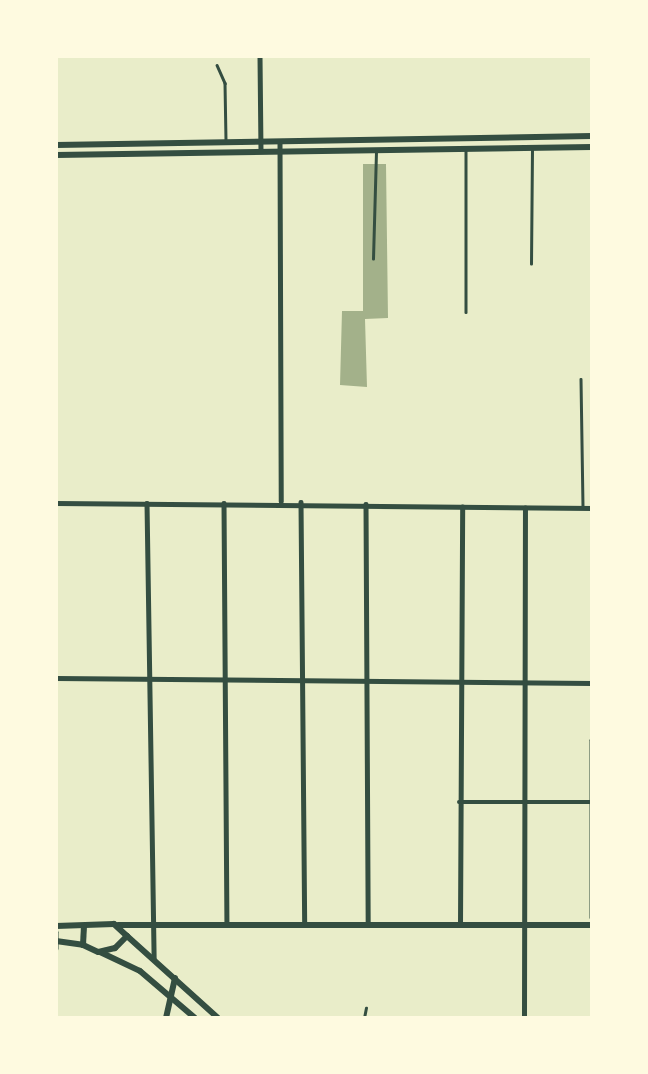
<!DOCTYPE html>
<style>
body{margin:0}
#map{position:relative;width:648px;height:1074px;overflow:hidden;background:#e9edc9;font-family:Commissioner,sans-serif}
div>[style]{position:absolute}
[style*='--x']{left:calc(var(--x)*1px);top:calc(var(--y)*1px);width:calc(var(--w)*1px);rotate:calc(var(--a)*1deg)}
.water>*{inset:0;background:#a3b18a}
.service>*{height:2.5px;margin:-1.25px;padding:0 1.25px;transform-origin:1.25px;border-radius:1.25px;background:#344e41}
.minor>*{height:4.5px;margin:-2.25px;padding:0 2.25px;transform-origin:2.25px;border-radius:2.25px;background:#344e41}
.tertiary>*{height:6px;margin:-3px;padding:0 3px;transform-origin:3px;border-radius:3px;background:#344e41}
.secondary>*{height:6px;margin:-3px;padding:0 3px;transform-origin:3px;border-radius:3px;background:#344e41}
span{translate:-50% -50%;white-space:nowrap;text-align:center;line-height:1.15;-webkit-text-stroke:6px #fefae0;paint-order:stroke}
.frame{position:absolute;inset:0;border:58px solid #fefae0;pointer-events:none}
</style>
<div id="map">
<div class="water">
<div style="clip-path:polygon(363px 164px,386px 164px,388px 318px,365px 319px,367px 387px,340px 385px,342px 311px,363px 311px)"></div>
</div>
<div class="service">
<div style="--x:217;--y:65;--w:20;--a:66"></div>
<div style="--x:225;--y:83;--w:56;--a:89"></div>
<div style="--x:466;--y:148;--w:164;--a:90"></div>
<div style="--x:373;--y:259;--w:107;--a:-88.4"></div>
<div style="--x:531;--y:264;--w:116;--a:-89.5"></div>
<div style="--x:581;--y:379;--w:129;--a:89.1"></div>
<div style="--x:364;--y:1018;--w:10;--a:-79"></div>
</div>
<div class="minor">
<div style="--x:260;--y:56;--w:95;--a:89.4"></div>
<div style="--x:280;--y:142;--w:359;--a:89.8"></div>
<div style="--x:301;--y:502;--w:421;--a:89.5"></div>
<div style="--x:56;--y:503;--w:536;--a:0.53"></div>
<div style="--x:147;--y:503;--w:456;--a:89.1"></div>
<div style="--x:224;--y:503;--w:422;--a:89.6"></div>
<div style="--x:366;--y:504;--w:420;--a:89.7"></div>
<div style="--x:56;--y:678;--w:536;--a:0.53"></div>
<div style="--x:592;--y:740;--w:177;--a:90"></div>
<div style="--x:459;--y:802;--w:133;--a:0"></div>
<div style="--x:460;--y:925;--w:418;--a:-89.7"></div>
<div style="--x:56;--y:932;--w:16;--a:90"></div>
<div style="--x:524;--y:1018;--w:510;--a:-89.89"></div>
</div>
<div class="tertiary">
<div style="--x:56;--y:145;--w:536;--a:-0.96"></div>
<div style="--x:56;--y:155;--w:536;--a:-0.86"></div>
<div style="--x:166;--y:1018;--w:41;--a:-77.3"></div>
</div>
<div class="secondary">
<div style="--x:118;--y:925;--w:474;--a:0"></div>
<div style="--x:56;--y:926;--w:58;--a:-2"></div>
<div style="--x:114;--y:924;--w:18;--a:43"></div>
<div style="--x:127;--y:936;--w:17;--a:135"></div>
<div style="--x:115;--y:948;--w:17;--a:167"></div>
<div style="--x:98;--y:952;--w:17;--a:-155"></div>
<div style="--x:83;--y:945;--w:18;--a:-87"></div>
<div style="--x:127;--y:936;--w:122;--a:42"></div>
<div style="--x:56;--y:941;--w:27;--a:8"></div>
<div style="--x:100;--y:952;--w:44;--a:25.4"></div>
<div style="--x:140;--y:971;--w:72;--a:40.5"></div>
</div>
<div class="frame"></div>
</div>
